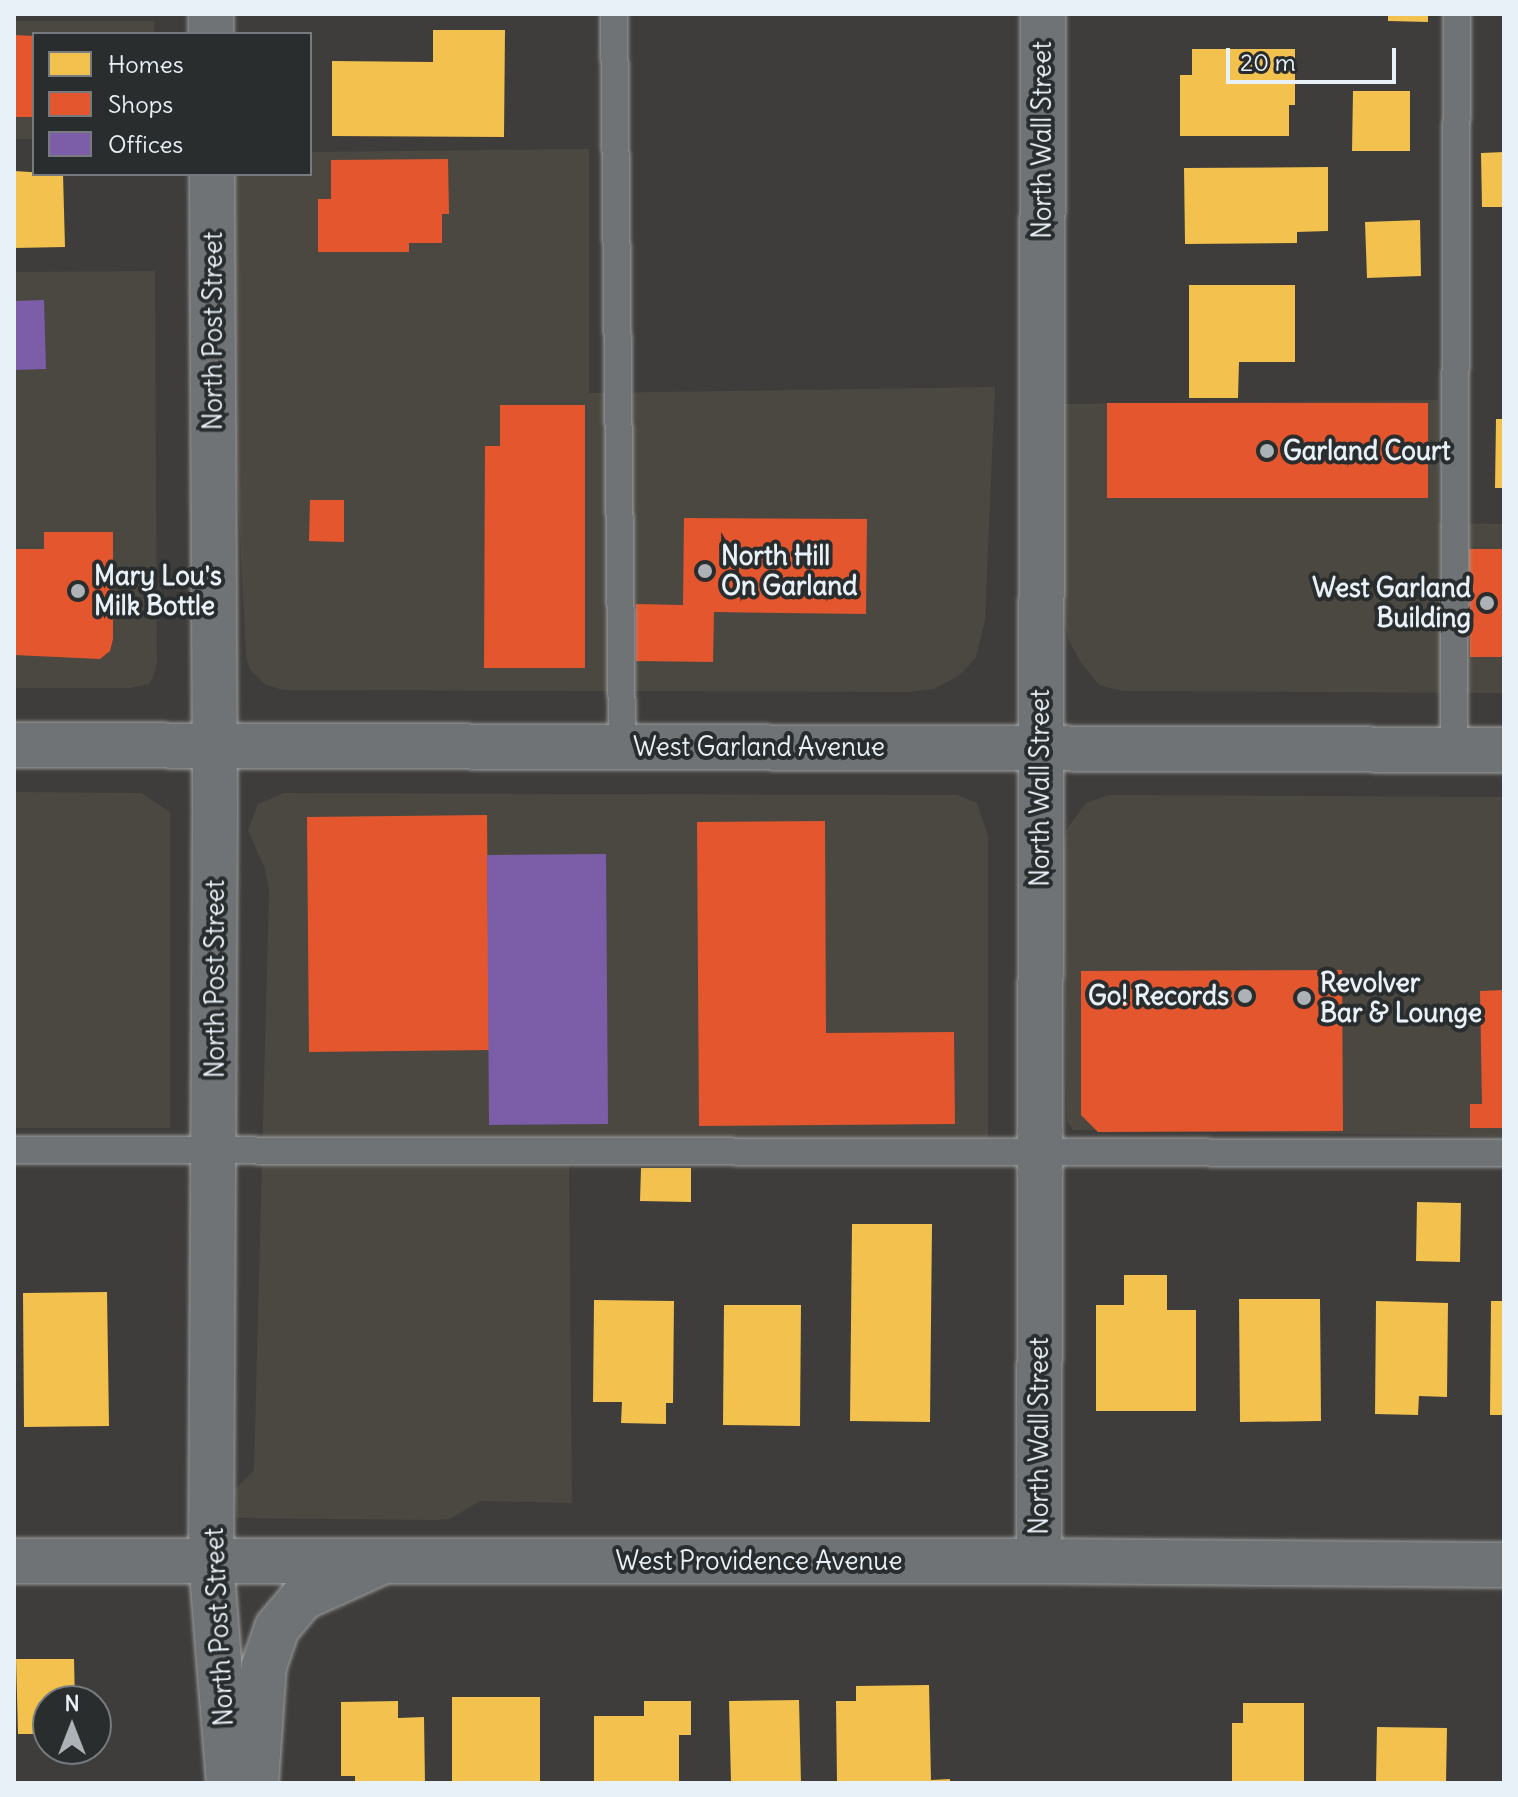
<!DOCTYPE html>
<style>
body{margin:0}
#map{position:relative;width:1518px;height:1797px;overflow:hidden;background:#3e3d3b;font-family:Delius,sans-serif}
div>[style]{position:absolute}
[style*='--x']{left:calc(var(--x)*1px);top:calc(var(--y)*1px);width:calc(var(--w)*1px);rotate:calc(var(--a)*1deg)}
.built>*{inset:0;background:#4b4841}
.homes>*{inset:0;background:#f2c14e}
.shops>*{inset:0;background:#e4572e}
.offices>*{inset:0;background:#7b5ea7}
.roads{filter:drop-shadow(0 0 2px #9e9fa0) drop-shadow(0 0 2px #9e9fa0)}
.lane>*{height:26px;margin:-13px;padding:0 13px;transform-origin:13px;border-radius:13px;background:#6f7375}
.street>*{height:44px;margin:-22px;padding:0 22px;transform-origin:22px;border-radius:22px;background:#6f7375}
.secondary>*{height:44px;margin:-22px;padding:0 22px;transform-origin:22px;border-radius:22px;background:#6f7375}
.dots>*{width:22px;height:22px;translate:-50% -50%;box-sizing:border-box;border:4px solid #2a2d2e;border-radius:50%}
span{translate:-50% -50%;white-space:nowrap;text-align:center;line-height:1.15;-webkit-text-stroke:8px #2a2d2e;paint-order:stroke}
.street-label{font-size:26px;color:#e8f1f8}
.poi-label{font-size:26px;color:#e8f1f8;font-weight:700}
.left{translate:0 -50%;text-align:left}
.right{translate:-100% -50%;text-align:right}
.frame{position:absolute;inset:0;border:16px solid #e8f1f8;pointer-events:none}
.legend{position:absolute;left:32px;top:32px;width:280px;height:144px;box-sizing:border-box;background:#2a2d2e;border:2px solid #767b7f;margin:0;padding:10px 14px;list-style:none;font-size:24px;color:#e8f1f8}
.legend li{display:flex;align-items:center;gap:16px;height:40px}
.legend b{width:40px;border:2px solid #767b7f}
.north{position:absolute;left:32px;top:1685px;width:80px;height:80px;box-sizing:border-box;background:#2a2d2e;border:2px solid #767b7f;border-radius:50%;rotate:0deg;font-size:22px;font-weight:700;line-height:32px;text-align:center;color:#e8f1f8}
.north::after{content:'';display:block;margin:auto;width:28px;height:36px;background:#acb2b6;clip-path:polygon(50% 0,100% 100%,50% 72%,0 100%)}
.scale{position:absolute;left:1226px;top:48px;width:170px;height:36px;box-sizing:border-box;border:4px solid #e8f1f8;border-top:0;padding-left:10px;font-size:24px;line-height:28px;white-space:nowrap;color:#e8f1f8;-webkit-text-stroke:6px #2a2d2e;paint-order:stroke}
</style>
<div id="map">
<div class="built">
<div style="clip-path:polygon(14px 21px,154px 21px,154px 34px,34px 34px,34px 139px,14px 139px)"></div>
<div style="clip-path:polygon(589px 149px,589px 393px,995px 387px,985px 620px,976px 657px,960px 675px,934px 689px,910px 692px,283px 690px,266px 685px,250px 669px,246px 657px,234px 411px,234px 174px,310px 174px,310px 152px)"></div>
<div style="clip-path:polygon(155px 271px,157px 663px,153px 677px,149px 684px,130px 688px,14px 688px,14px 272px)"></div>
<div style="clip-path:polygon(1438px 400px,1438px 523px,1504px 524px,1504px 693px,1123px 691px,1099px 685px,1082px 664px,1069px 641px,1063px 616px,1063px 404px)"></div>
<div style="clip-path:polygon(14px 792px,141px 793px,170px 812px,170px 1128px,14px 1128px)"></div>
<div style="clip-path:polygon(284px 793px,957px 795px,977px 803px,988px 836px,988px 1164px,569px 1163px,572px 1503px,480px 1501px,450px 1519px,435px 1520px,237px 1518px,234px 1491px,254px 1470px,269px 890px,265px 869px,248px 830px,258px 804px)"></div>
<div style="clip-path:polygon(1109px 795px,1504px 797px,1504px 1136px,1073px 1130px,1067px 1121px,1063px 848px,1067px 829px,1086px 803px)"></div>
</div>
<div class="homes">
<div style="clip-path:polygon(1388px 14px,1428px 14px,1428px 22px,1388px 21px)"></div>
<div style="clip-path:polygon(433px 30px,505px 30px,504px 137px,332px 136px,332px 61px,433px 62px)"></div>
<div style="clip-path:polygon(1192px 49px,1295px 49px,1295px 105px,1289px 105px,1289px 136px,1180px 136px,1180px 75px,1192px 75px)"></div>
<div style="clip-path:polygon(1353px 91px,1410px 91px,1410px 151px,1352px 151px)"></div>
<div style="clip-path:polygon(1504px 152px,1504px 207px,1482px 207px,1481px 153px)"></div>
<div style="clip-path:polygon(1328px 167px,1328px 231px,1297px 232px,1297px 243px,1185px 244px,1184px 168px)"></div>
<div style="clip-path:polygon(14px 171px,63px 174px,65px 247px,14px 248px)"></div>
<div style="clip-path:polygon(1420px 220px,1421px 276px,1367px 278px,1365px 222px)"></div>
<div style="clip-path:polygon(1189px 285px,1295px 285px,1295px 362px,1239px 362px,1238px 398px,1189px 398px)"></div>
<div style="clip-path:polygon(1496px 419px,1504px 419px,1504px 488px,1495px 488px)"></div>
<div style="clip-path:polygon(641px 1168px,691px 1168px,691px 1202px,640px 1201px)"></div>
<div style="clip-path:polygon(1417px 1202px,1461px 1203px,1460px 1262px,1416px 1261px)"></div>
<div style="clip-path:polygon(852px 1224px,932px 1224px,930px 1422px,850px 1421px)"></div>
<div style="clip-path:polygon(1124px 1275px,1167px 1275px,1167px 1310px,1196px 1310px,1196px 1411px,1096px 1411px,1096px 1305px,1124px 1305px)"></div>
<div style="clip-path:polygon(107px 1292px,109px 1426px,24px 1427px,23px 1293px)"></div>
<div style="clip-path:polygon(1239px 1299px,1320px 1299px,1321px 1421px,1240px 1422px)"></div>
<div style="clip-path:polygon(594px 1300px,674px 1301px,673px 1403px,666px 1403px,666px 1424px,621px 1423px,622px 1402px,593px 1402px)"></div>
<div style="clip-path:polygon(1376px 1301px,1448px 1303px,1447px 1397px,1419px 1396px,1418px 1415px,1375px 1414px)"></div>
<div style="clip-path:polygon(1491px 1301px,1504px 1301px,1504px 1415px,1490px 1415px)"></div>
<div style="clip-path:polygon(724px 1305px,801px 1305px,800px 1426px,723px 1425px)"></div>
<div style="clip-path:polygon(16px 1659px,74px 1659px,75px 1701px,48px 1701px,48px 1734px,18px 1734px)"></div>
<div style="clip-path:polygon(929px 1685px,931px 1780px,950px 1779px,950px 1783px,837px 1783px,836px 1701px,856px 1701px,856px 1686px)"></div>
<div style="clip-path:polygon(452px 1697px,540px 1697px,540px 1783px,452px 1783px)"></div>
<div style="clip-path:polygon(799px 1700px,801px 1783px,731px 1783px,729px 1701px)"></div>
<div style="clip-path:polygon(398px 1701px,398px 1718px,424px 1717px,425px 1783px,355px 1783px,355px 1776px,341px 1776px,341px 1702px)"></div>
<div style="clip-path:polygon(644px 1701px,691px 1701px,691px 1735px,679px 1735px,679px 1783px,594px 1783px,594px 1716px,644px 1716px)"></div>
<div style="clip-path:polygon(1243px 1703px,1304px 1703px,1304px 1783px,1232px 1783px,1232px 1723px,1243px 1723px)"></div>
<div style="clip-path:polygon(1377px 1727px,1447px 1728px,1446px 1783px,1376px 1783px)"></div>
</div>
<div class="shops">
<div style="clip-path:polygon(14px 35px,34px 36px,34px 117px,14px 117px)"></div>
<div style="clip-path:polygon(448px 159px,449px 214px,442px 214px,442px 243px,409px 243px,409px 252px,318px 252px,318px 199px,331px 199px,331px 160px)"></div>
<div style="clip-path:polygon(1107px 403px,1428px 403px,1428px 498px,1107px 498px)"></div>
<div style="clip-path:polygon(500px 405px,585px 405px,585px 668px,484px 668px,485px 446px,500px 446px)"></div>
<div style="clip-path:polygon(310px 500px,344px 500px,344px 542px,309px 541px)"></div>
<div style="clip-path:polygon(684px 518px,867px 519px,866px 614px,714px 612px,713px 662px,636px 661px,636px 604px,683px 605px)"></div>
<div style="clip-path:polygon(44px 532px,113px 532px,113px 639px,110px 651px,100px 659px,14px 655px,14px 549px,44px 549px)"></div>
<div style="clip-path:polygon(1469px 549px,1504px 549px,1504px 657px,1470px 657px)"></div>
<div style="clip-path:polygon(487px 815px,489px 1050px,309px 1052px,307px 817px)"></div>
<div style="clip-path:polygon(825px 821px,826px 1033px,954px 1032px,955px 1124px,699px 1126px,697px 822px)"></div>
<div style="clip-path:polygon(1342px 970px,1343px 1131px,1098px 1132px,1081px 1115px,1081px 971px)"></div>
<div style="clip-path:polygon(1504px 990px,1504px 1128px,1470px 1128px,1470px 1104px,1482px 1104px,1480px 991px)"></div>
</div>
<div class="offices">
<div style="clip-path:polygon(44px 300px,46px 369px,14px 370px,14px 301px)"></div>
<div style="clip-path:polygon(606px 854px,608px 1124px,489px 1125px,487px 855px)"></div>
</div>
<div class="roads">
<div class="lane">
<div style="--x:614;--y:14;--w:733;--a:89.37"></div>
<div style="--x:1454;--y:750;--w:736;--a:-89.77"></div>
<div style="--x:14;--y:1150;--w:1490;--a:0.12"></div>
</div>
<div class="street">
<div style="--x:14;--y:1561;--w:370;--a:0"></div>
<div style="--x:1039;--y:1561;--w:465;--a:0.5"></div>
</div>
<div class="secondary">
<div style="--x:211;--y:14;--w:20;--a:90"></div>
<div style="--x:212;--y:174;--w:632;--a:89.73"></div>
<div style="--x:215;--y:806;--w:755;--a:90.3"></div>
<div style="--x:211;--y:1561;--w:223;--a:85.4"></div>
<div style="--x:14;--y:745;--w:1490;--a:0.19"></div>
<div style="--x:256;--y:1783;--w:117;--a:-86.1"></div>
<div style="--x:264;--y:1666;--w:40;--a:-71.1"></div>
<div style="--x:277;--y:1628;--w:39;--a:-50"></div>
<div style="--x:302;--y:1598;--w:90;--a:-24.3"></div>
<div style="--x:384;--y:1561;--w:655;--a:0"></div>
<div style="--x:1039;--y:1561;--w:1547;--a:-89.85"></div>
</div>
</div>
<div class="dots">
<div style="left:1267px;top:451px;background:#acb2b6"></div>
<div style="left:705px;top:571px;background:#acb2b6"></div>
<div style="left:78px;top:591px;background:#acb2b6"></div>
<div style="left:1487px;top:603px;background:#acb2b6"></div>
<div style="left:1245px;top:996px;background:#acb2b6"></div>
<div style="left:1304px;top:998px;background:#acb2b6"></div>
</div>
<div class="street-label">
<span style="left:1042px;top:140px;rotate:-90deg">North Wall Street</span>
<span style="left:213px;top:331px;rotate:-90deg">North Post Street</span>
<span style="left:759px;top:747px">West Garland Avenue</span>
<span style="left:1040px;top:788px;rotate:-90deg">North Wall Street</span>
<span style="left:215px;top:979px;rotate:-90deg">North Post Street</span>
<span style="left:1039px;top:1436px;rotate:-90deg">North Wall Street</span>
<span style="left:759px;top:1561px">West Providence Avenue</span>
<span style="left:219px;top:1627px;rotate:-93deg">North Post Street</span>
</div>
<div class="poi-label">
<span class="left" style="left:1283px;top:451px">Garland Court</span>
<span class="left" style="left:721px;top:571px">North Hill<br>On Garland</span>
<span class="left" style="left:94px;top:591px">Mary Lou's<br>Milk Bottle</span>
<span class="right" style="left:1471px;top:603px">West Garland<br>Building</span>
<span class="left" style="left:1320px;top:998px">Revolver<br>Bar &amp; Lounge</span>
<span class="right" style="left:1229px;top:996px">Go! Records</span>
</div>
<div class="frame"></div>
<ul class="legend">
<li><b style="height:22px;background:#f2c14e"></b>Homes</li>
<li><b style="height:22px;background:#e4572e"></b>Shops</li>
<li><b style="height:22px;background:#7b5ea7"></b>Offices</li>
</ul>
<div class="north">N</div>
<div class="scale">20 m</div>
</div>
